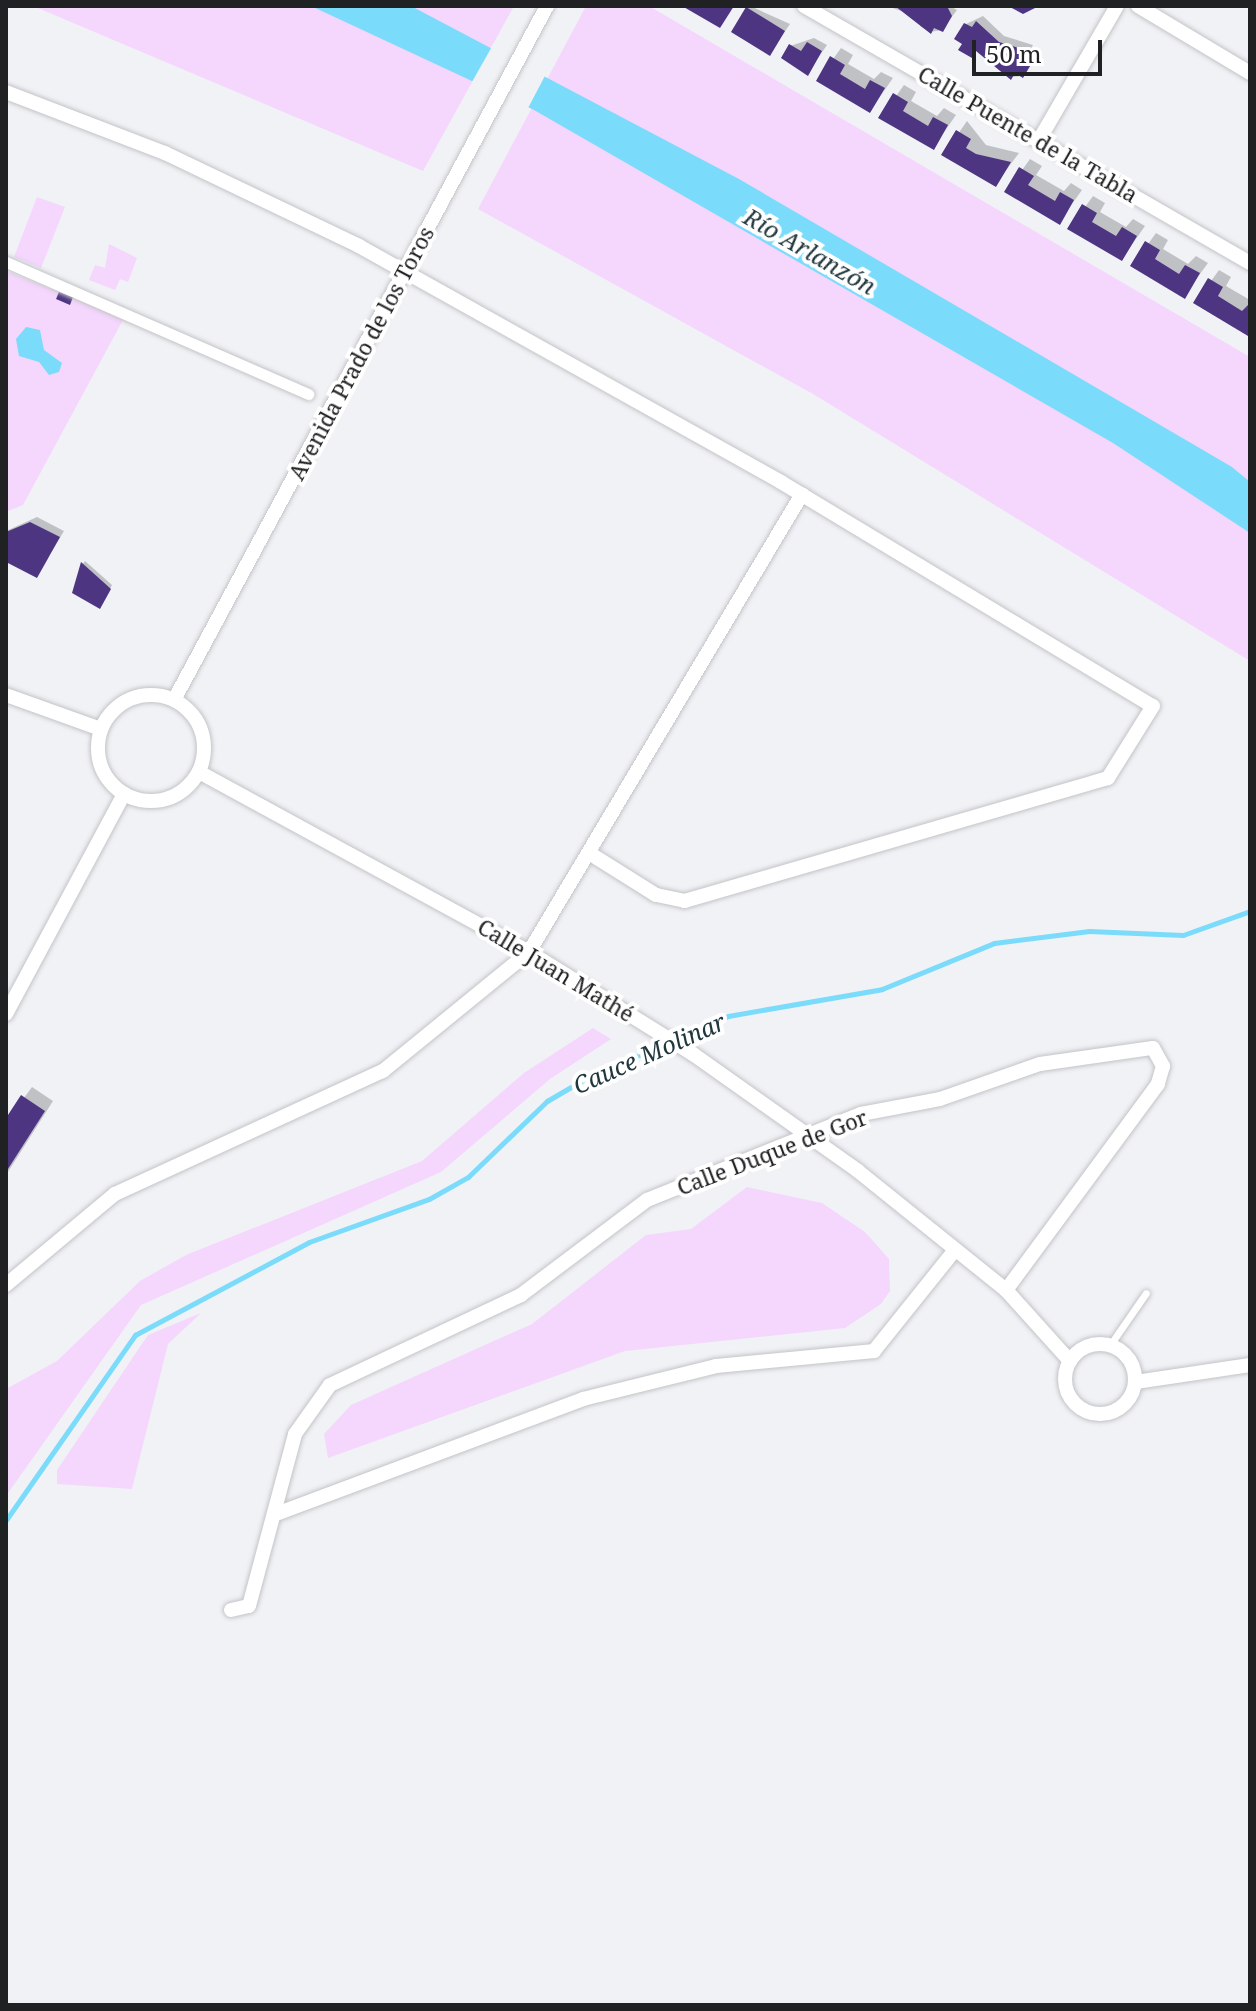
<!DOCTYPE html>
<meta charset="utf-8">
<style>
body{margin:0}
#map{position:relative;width:1256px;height:2011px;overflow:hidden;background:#f1f2f6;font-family:"Noto Serif",serif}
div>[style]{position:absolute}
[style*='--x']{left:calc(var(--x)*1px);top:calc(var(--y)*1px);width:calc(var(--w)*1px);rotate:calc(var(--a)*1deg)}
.green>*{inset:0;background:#f5d6fd}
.water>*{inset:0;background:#7bdbfa}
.pier>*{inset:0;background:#f1f2f6}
.shadow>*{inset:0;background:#0003}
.stream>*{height:5px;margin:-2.5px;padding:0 2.5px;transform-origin:2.5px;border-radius:2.5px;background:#7bdbfa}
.building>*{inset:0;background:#4d3582}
.roads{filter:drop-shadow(0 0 2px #c3c4c7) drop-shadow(0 0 2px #c3c4c7)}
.service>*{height:7px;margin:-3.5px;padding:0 3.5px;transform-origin:3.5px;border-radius:3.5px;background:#fff}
.pedestrian>*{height:11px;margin:-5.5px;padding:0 5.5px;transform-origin:5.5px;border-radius:5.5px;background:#fff}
.minor>*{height:14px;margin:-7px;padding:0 7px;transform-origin:7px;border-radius:7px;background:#fff}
.minor>.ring{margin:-7px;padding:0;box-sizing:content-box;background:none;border:14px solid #fff;border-radius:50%}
span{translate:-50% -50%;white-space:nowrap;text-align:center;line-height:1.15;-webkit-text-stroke:8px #fff;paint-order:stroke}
.street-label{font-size:22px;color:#202122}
.water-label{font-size:24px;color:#21373e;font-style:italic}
.frame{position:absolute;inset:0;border:8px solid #202122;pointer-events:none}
.scale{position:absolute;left:972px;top:40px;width:130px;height:36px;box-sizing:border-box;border:4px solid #202122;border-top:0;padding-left:10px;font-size:24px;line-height:28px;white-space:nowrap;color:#202122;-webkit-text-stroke:6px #fff;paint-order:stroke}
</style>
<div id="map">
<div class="green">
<div style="clip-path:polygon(33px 6px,514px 6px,423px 171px)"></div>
<div style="clip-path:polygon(586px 6px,649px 6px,1250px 357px,1250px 661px,813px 394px,478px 209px)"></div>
<div style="clip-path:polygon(37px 197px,65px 207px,41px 268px,14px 257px)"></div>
<div style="clip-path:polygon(109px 244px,137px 258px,128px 282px,120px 279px,115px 290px,89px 280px,95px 265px,105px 268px)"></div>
<div style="clip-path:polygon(6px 271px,124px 318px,23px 505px,6px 512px)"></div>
<div style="clip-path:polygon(593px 1028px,611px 1039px,550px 1079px,441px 1172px,141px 1305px,6px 1496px,6px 1389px,57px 1361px,140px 1281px,186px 1255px,422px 1161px,524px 1073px)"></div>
<div style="clip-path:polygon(747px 1187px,822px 1203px,865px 1232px,889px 1259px,890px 1291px,881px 1304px,845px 1328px,625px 1351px,328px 1458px,324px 1434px,351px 1405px,532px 1324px,646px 1235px,691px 1229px)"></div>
<div style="clip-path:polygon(201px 1313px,168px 1344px,132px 1489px,57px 1484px,57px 1470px,148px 1335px)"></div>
</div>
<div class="water">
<div style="clip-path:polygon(311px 6px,411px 6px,739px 179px,1232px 467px,1250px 482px,1250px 533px,1113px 443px,534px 110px)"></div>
<div style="clip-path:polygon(26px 327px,40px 330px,44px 350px,62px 363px,59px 372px,49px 375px,39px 362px,19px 356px,16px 339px)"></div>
</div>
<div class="pier">
<div style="clip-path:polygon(494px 43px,547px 72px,527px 110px,472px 82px)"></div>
</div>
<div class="shadow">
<div style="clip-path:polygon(750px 6px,790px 24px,770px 53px,747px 9px)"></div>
<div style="clip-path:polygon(887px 6px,950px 6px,957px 10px,942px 30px,930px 32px,920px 26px,924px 19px)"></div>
<div style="clip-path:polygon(983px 16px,1004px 36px,1033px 45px,1030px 51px,1038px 55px,1023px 76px,1011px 77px,977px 50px,971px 56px,966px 24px)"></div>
<div style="clip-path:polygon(814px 38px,827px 45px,807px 74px,790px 46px)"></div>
<div style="clip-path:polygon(841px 48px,853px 55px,848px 64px,874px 79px,881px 72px,893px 78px,870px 111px,818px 80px)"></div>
<div style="clip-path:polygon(904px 85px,916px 92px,911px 101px,937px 116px,944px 108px,956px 115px,933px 148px,881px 117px)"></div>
<div style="clip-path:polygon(967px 121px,986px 145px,1019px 153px,996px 184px,944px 154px)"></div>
<div style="clip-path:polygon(1030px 159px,1042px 166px,1036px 175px,1064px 191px,1071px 183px,1082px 190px,1059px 222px,1007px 191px)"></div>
<div style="clip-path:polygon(1093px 196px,1105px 203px,1100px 212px,1126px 227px,1133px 219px,1145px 226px,1122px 259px,1070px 228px)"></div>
<div style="clip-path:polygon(1156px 233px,1168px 240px,1163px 249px,1188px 264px,1196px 256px,1208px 263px,1184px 296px,1133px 265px)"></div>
<div style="clip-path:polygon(1219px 270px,1231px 277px,1226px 286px,1250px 300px,1248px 333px,1196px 302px)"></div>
<div style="clip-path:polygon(37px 517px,64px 531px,37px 576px,6px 560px,6px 531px)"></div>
<div style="clip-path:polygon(85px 561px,112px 585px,102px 604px,79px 569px)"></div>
<div style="clip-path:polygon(32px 1087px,53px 1101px,6px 1175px,6px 1122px)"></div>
</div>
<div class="stream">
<div style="--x:6;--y:1520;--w:226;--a:-55.1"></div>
<div style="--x:135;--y:1335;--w:197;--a:-28.1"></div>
<div style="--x:309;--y:1242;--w:127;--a:-19.7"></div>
<div style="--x:429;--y:1199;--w:45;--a:-29.4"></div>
<div style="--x:468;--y:1177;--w:110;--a:-43.9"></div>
<div style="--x:547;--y:1101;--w:48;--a:-30.3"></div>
<div style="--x:588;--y:1077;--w:153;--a:-23.5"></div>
<div style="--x:728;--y:1016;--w:156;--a:-9.9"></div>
<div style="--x:882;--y:989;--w:121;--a:-22.3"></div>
<div style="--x:994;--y:943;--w:96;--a:-7.2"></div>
<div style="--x:1089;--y:931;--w:94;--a:2.4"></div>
<div style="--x:1183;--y:935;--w:71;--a:-19.7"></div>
</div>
<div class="building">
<div style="clip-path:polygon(682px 6px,734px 6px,720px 28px)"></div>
<div style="clip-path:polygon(895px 6px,947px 6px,952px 16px,943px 32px,934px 28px,931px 34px)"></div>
<div style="clip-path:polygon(1008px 6px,1039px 6px,1023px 14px)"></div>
<div style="clip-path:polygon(746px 7px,785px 31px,770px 56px,731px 32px)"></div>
<div style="clip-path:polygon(976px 21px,999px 42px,1029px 51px,1025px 57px,1033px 61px,1023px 78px,1015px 73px,1011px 80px,976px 51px,972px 58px,958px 50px,962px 44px,954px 39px,964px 23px,972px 27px)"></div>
<div style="clip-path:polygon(807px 42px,822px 51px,808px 76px,781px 58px,789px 44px,801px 51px)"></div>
<div style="clip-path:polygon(830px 56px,845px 65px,840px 74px,865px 89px,870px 80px,885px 88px,870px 113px,816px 81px)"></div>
<div style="clip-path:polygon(893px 93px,908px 102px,903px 111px,928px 126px,933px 117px,948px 125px,934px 150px,878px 118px)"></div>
<div style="clip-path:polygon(956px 130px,971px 139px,966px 148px,976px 154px,1011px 162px,996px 187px,941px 155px)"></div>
<div style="clip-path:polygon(1019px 167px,1034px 176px,1028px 185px,1055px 201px,1060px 192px,1074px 200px,1060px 225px,1004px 192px)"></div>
<div style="clip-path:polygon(1082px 204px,1097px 213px,1092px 222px,1116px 236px,1122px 227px,1137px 236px,1122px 261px,1067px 229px)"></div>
<div style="clip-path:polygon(1145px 241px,1160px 250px,1155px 259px,1179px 274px,1185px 265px,1200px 273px,1185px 299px,1130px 266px)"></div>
<div style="clip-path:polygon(1208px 278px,1223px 287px,1218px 296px,1242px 311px,1250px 303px,1248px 336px,1193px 303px)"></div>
<div style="clip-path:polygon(59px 292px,73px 297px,70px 305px,56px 299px)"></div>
<div style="clip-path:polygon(30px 522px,60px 537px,37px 578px,6px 562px,6px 532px)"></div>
<div style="clip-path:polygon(81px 562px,111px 589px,100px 609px,72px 593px)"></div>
<div style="clip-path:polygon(21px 1095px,45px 1111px,6px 1172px,6px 1118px)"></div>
</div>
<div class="roads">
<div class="service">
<div style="--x:1110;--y:1345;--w:63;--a:-55.3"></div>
</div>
<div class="pedestrian">
<div style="--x:6;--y:262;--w:330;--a:23.6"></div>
</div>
<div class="minor">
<div style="--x:804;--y:6;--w:515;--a:29.95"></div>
<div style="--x:1138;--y:6;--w:131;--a:30.9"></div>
<div style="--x:6;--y:92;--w:170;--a:21"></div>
<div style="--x:165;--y:153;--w:215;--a:25.6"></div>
<div style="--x:359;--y:246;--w:484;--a:29.2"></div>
<div style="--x:781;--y:482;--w:434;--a:31.1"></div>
<div style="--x:1153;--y:706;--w:85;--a:122"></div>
<div style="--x:1108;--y:778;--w:441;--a:163.8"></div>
<div style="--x:685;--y:901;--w:30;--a:-168"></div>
<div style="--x:656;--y:895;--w:79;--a:-147.9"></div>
<div style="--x:1039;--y:140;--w:155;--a:-59.8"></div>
<div class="ring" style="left:98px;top:695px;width:92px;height:92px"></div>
<div style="--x:6;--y:695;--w:101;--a:19.7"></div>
<div style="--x:174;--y:700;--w:788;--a:-61.74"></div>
<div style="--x:199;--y:772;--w:376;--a:28.6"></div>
<div style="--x:529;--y:952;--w:193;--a:31.9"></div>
<div style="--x:693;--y:1054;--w:202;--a:35.3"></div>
<div style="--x:858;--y:1171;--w:190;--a:38.8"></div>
<div style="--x:1006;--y:1290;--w:96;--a:48"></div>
<div style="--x:6;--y:1014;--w:250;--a:-61.8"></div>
<div style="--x:6;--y:1285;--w:142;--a:-39.9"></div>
<div style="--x:115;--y:1194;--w:295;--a:-24.7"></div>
<div style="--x:383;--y:1071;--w:188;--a:-39.2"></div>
<div style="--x:529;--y:952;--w:533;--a:-59.2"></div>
<div class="ring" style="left:1065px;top:1344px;width:56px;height:56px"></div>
<div style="--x:1136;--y:1382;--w:115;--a:-8.5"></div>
<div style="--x:276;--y:1514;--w:328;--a:-20.5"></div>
<div style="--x:583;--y:1399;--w:137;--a:-13.9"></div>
<div style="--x:716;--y:1366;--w:159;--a:-5.4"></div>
<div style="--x:874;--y:1351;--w:129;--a:-51.3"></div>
<div style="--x:231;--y:1610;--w:18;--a:-13"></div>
<div style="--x:249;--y:1606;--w:178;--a:-75"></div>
<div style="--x:295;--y:1434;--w:60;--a:-54.5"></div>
<div style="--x:330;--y:1385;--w:211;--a:-25.2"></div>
<div style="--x:521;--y:1295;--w:158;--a:-37"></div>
<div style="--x:647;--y:1200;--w:231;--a:-21.9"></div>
<div style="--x:861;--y:1114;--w:80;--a:-10.8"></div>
<div style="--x:940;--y:1099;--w:106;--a:-19.3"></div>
<div style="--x:1040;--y:1064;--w:114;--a:-8.1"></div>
<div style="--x:1153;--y:1048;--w:21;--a:61"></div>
<div style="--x:1163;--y:1066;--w:19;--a:106"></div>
<div style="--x:1158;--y:1084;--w:256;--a:126.4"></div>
</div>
</div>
<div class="street-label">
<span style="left:1028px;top:134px;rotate:30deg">Calle Puente de la Tabla</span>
<span style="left:361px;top:353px;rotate:-62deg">Avenida Prado de los Toros</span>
<span style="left:556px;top:970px;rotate:31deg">Calle Juan Mathé</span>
<span style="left:772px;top:1152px;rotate:-21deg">Calle Duque de Gor</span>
</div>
<div class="water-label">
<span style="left:810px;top:251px;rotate:30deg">Río Arlanzón</span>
<span style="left:649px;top:1053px;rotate:-24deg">Cauce Molinar</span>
</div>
<div class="frame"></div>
<div class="scale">50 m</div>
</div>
